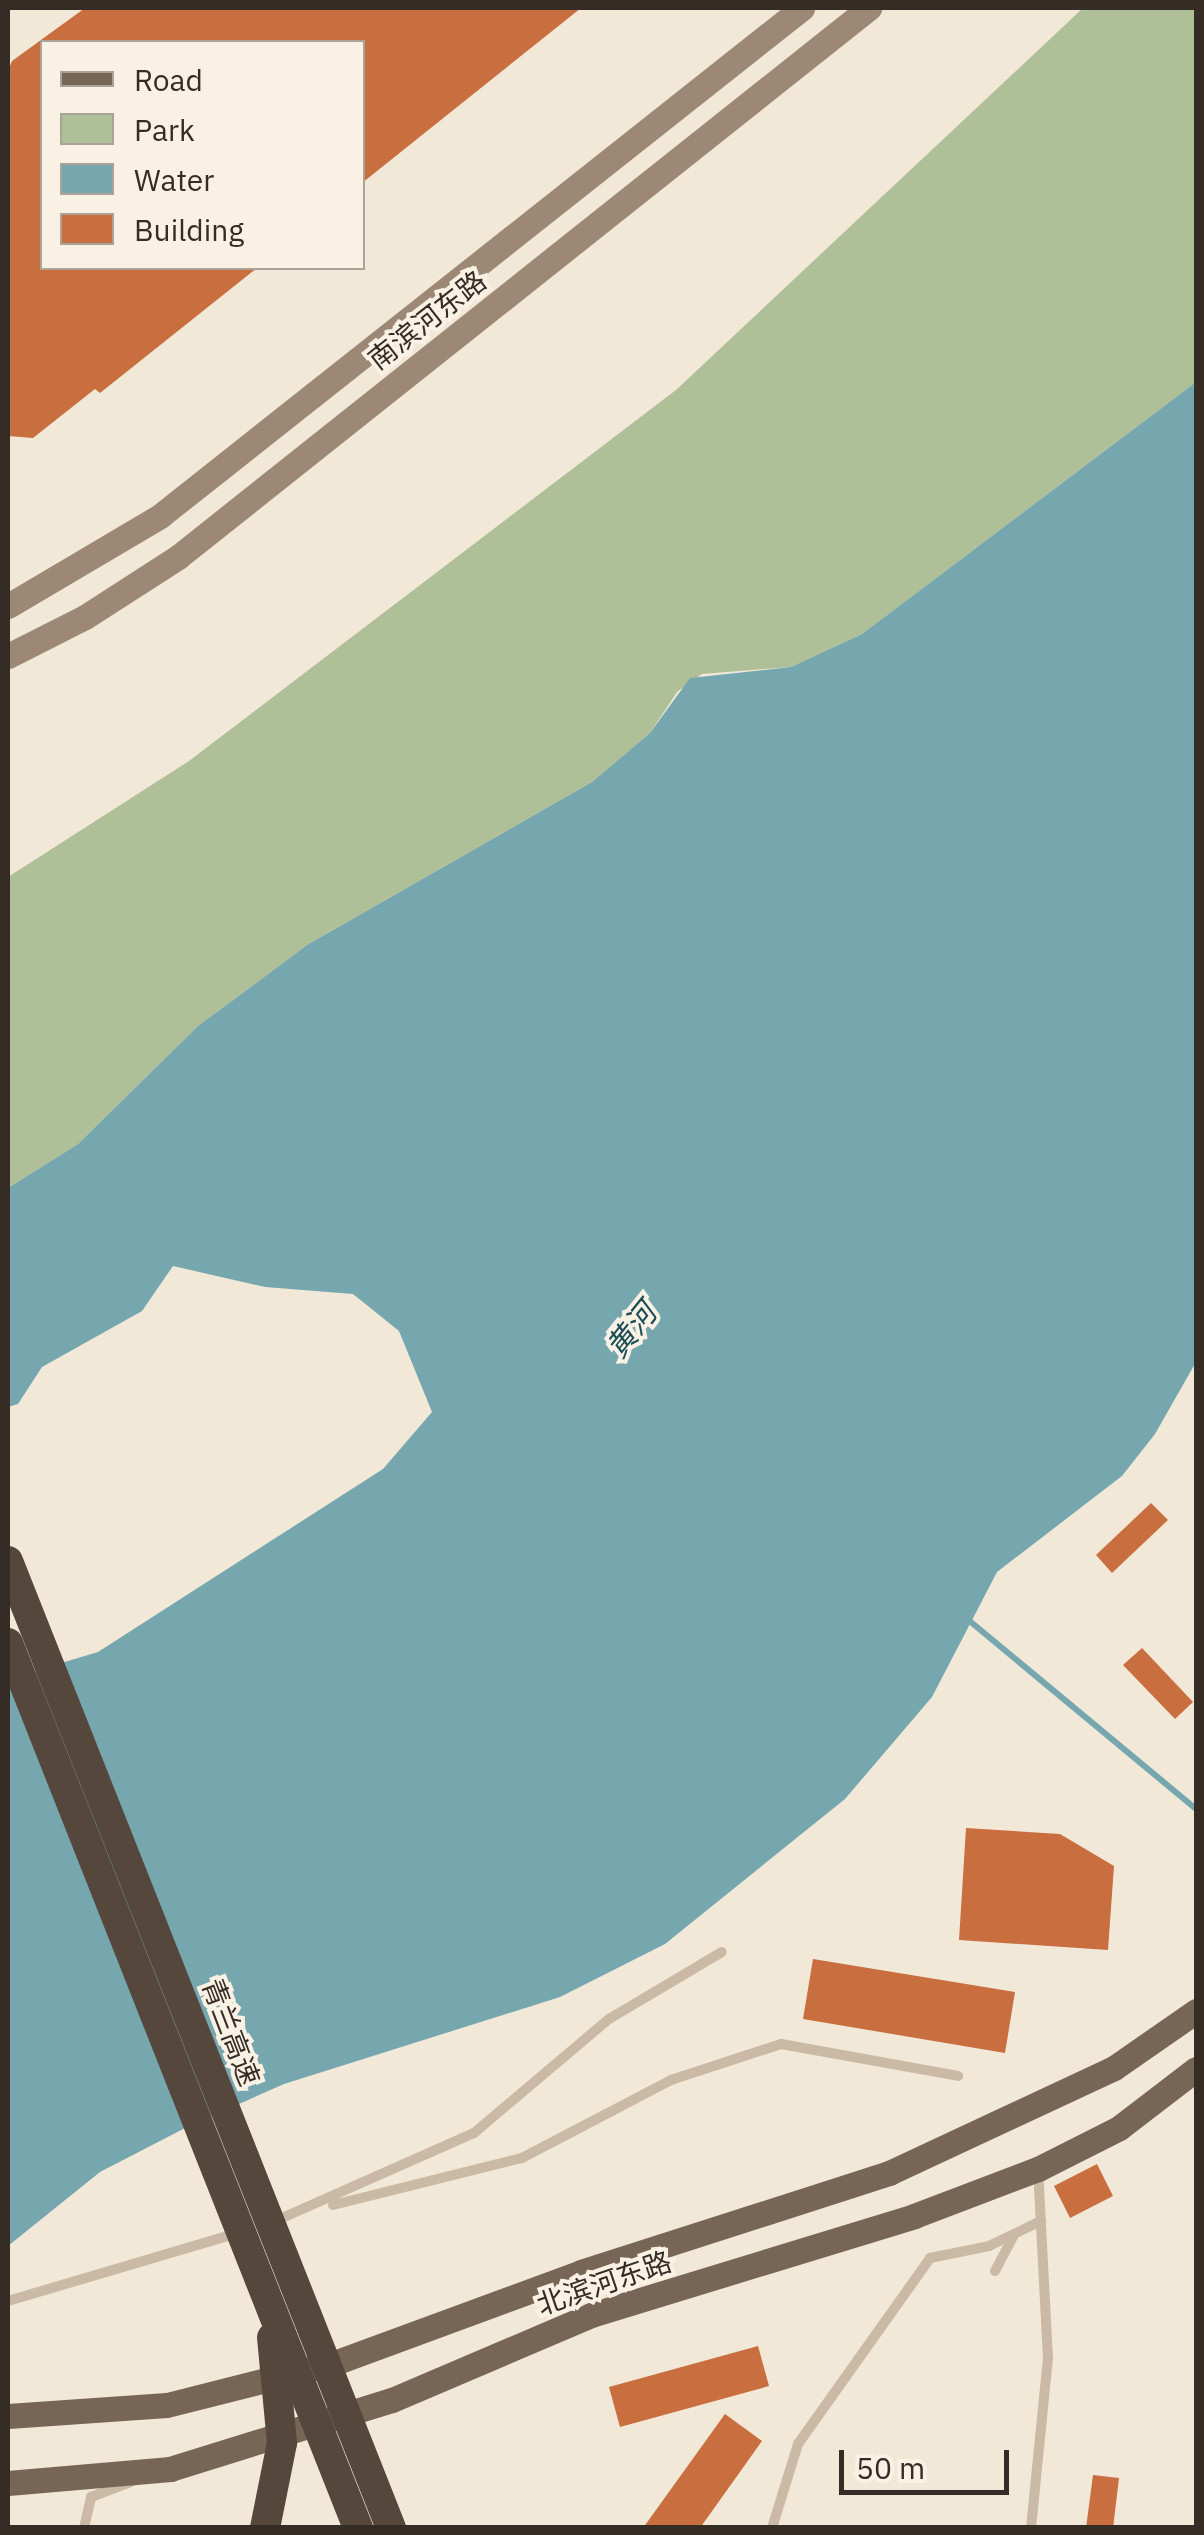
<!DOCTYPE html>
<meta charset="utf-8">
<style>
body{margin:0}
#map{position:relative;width:1204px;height:2535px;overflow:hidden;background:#f1e8d8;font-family:"IBM Plex Sans","Noto Sans SC",sans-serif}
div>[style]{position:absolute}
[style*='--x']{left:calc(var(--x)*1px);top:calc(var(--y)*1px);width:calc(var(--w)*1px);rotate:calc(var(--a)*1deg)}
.green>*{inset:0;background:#afc098}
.water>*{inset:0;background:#76a7af}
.stream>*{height:6px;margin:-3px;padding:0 3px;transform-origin:3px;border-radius:3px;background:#76a7af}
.building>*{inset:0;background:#c96e3f}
.service>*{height:10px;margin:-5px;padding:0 5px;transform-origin:5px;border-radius:5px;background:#cab9a4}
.secondary>*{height:25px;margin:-12.5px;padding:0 12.5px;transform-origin:12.5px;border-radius:12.5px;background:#9d8875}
.primary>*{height:25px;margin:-12.5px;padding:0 12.5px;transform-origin:12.5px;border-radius:12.5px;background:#776556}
.motorway-bridge>*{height:30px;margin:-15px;padding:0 15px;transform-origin:15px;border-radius:15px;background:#56473d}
span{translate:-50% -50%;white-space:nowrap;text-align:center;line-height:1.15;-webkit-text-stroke:8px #f9f2e4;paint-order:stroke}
.street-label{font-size:28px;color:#352c26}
.water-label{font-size:30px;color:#1b4d57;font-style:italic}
.frame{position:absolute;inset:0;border:10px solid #352c26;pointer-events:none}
.legend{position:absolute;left:40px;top:40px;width:325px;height:230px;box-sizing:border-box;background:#f9f2e4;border:2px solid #aba398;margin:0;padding:12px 18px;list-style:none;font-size:30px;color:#352c26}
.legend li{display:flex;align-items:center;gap:20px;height:50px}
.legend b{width:50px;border:2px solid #aba398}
.scale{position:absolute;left:839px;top:2450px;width:170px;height:45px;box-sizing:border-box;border:5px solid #352c26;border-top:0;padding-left:12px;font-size:30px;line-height:35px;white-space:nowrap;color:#352c26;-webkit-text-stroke:8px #f9f2e4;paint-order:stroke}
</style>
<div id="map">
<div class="green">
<div style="clip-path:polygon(1083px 8px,1196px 8px,1196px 382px,862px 634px,791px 667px,702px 674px,677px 692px,650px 733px,592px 782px,307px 945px,198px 1026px,78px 1144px,8px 1188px,8px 877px,189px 761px,676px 390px)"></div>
</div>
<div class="water">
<div style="clip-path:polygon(1196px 382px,1196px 1362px,1155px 1434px,1122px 1476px,997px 1572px,932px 1697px,845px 1799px,665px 1944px,560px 1997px,284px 2084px,189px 2126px,100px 2172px,8px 2246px,8px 1679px,98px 1652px,383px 1469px,432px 1412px,399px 1331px,353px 1294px,265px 1287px,173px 1266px,142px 1311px,42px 1367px,18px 1404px,8px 1407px,8px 1188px,78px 1144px,198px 1026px,307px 945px,592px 782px,650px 733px,690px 678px,791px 667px,862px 634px)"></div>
</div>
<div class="stream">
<div style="--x:966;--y:1618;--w:299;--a:39.7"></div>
</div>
<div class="building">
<div style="clip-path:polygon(85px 8px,581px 8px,362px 183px,362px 42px,42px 42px,42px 268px,257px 268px,100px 393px,95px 389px,33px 438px,8px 436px,8px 71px,12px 61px)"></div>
<div style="clip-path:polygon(1151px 1503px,1168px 1520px,1112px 1573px,1096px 1555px)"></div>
<div style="clip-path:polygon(1142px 1648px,1193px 1702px,1175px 1719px,1123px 1665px)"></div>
<div style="clip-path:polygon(966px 1828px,1060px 1834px,1114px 1866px,1108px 1950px,959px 1940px)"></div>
<div style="clip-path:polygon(813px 1959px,1015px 1992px,1005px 2053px,803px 2019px)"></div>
<div style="clip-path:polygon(1097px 2164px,1113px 2196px,1070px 2218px,1054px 2186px)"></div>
<div style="clip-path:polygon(758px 2346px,769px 2386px,620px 2427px,609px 2387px)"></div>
<div style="clip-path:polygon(725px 2414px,762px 2441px,700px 2528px,643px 2528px)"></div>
<div style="clip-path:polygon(1093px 2475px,1119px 2478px,1113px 2528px,1086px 2528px)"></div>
</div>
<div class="service">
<div style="--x:333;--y:2205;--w:195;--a:-14"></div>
<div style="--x:522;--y:2158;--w:168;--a:-27.6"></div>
<div style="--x:671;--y:2080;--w:116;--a:-18.1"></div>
<div style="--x:781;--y:2044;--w:180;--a:10.2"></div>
<div style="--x:273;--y:2222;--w:220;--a:-23.9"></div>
<div style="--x:474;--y:2133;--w:177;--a:-40.2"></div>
<div style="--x:609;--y:2019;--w:131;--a:-30.7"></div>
<div style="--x:995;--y:2271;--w:41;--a:-62.2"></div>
<div style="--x:8;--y:2301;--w:240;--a:-16.5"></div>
<div style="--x:84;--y:2528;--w:32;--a:-77"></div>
<div style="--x:91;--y:2497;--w:43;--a:-20.6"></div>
<div style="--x:772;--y:2528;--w:88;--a:-72.8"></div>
<div style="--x:798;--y:2444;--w:228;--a:-54.6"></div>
<div style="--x:930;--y:2258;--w:60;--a:-11.5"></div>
<div style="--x:989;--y:2246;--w:58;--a:-25.7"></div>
<div style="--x:1031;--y:2528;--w:170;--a:-84.3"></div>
<div style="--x:1048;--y:2359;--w:189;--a:-93"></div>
</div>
<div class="secondary">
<div style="--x:8;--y:606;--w:177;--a:-30.6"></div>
<div style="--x:160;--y:516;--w:819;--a:-38.35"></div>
<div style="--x:8;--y:656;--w:86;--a:-26.9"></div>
<div style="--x:85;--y:617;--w:111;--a:-32.8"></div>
<div style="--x:178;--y:557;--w:883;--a:-38.47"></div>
</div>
<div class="primary">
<div style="--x:8;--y:2416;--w:159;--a:-4"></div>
<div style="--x:167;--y:2405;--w:175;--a:-14.2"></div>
<div style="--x:337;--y:2362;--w:260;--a:-20.2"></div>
<div style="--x:581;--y:2272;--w:324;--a:-17.8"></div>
<div style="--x:889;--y:2173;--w:248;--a:-25"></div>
<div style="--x:1114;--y:2068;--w:100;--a:-34.8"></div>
<div style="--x:8;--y:2483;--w:163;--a:-4.9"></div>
<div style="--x:170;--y:2469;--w:232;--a:-17.3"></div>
<div style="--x:392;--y:2400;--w:216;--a:-23.1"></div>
<div style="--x:591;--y:2315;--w:338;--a:-17"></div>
<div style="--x:914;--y:2216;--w:133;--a:-20.8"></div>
<div style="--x:1038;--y:2169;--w:91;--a:-26.8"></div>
<div style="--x:1119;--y:2128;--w:97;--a:-37.5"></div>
</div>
<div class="motorway-bridge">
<div style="--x:8;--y:1561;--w:1040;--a:68.39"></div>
<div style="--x:8;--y:1643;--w:952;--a:68.42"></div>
<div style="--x:265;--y:2528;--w:87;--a:-78.7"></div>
<div style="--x:282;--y:2443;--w:106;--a:-95.4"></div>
</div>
<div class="street-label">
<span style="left:427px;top:320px;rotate:-38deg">南滨河东路</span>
<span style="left:231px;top:2032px;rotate:69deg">青兰高速</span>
<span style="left:604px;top:2283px;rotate:-19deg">北滨河东路</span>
</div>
<div class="water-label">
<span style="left:631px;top:1330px;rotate:-51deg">黄河</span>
</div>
<div class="frame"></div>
<ul class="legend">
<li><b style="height:12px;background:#776556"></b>Road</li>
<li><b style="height:28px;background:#afc098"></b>Park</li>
<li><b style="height:28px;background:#76a7af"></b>Water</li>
<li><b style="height:28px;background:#c96e3f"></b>Building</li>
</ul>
<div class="scale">50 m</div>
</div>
